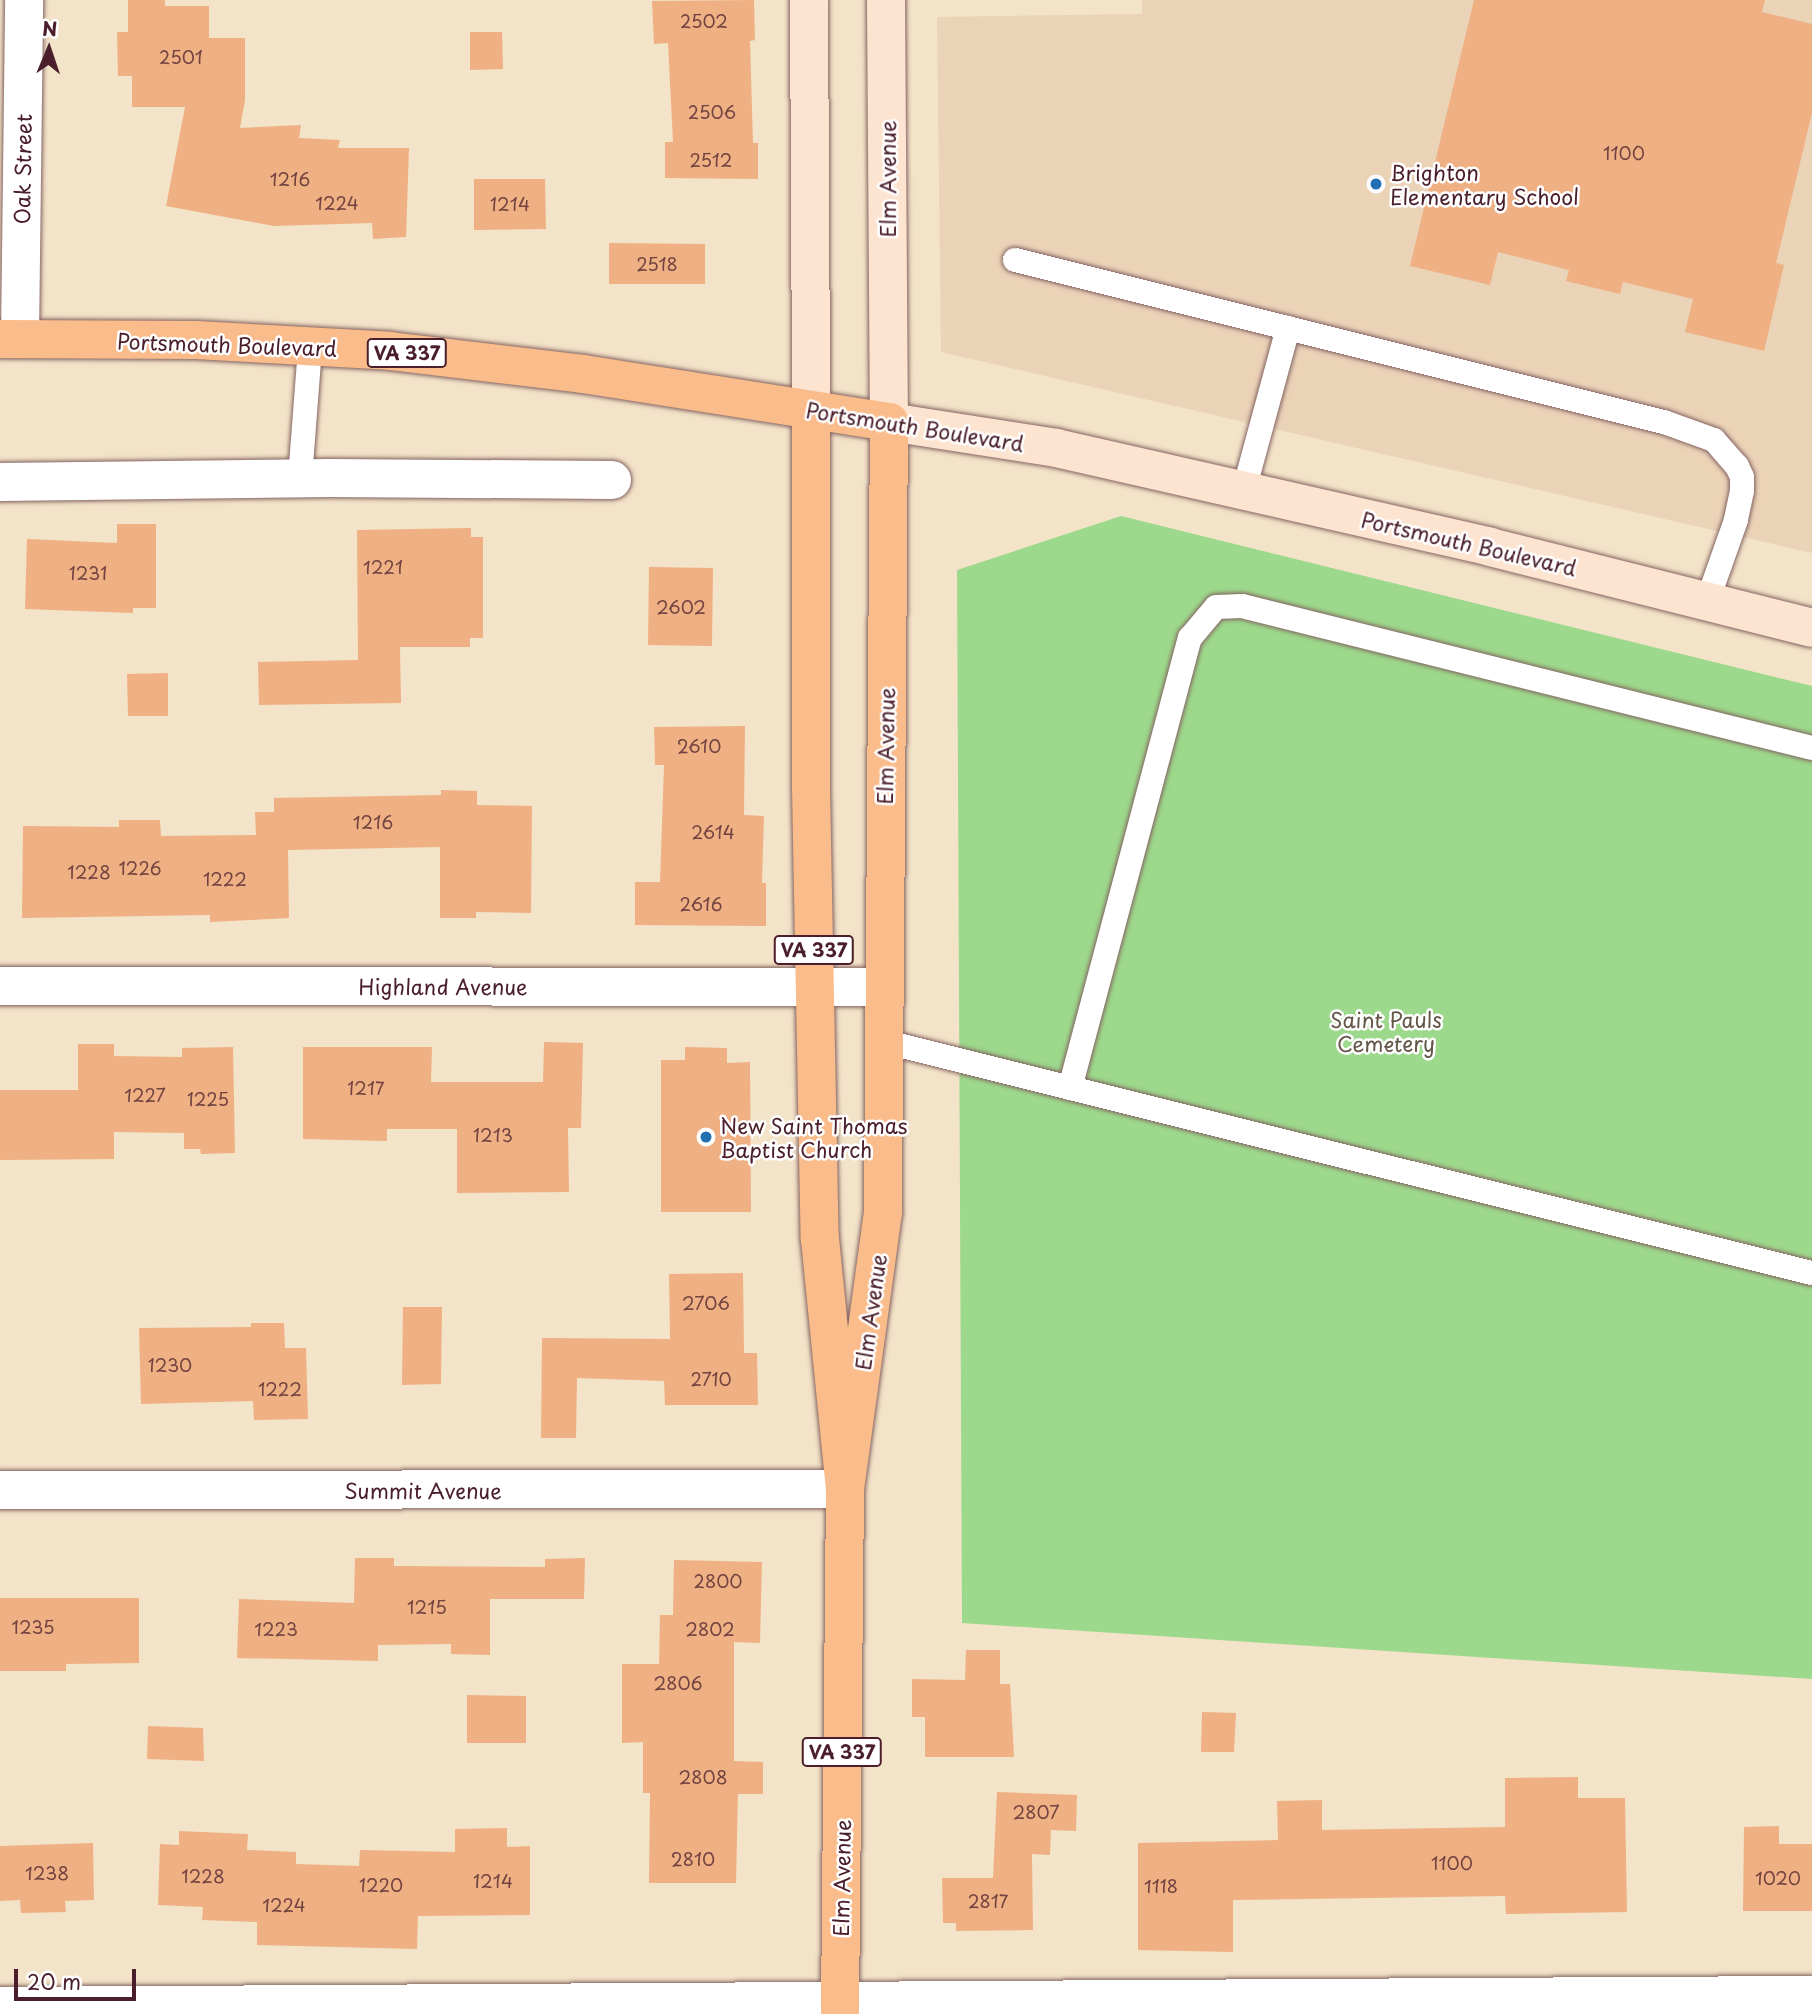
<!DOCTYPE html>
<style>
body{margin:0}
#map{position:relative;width:1812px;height:2014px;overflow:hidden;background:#f3e3c8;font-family:"Playpen Sans",sans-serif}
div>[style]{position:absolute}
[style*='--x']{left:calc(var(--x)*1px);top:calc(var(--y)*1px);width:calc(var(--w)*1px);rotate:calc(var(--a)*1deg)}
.built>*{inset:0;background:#ebd3b8}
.green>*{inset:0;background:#9dd98c}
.building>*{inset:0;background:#efb083}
.roads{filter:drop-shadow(0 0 2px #856462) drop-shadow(0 0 2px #856462)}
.service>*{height:24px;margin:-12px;padding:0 12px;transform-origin:12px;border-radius:12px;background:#fff}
.minor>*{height:38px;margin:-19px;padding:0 19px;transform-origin:19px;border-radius:19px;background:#fff}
.secondary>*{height:38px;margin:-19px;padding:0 19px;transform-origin:19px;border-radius:19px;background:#fde4d1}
.primary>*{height:38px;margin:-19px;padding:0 19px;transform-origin:19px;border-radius:19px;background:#fabc8b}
.dots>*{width:19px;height:19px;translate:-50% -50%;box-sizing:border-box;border:4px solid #fff;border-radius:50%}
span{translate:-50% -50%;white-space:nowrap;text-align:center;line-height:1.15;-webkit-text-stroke:5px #fff;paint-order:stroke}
.number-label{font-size:18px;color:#734341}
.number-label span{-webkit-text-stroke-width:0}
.shield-label span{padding:2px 5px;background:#fff;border:2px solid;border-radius:5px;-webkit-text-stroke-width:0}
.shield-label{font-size:19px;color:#4a1f2b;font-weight:700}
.street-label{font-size:21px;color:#4a1f2b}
.poi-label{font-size:21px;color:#4a1f2b}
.left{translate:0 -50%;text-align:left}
.park-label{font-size:21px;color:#635748}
.north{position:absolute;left:14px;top:14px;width:70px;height:70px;-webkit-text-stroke:5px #fff;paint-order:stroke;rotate:2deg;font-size:19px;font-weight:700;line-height:28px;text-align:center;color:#4a1f2b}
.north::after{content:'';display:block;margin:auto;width:24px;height:32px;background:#4a1f2b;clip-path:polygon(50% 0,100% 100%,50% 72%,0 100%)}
.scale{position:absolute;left:14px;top:1969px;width:122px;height:32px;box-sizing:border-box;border:4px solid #4a1f2b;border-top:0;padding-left:9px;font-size:21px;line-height:24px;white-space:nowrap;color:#4a1f2b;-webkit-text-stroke:5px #fff;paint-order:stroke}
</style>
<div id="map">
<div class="built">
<div style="clip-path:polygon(1142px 0,1812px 0,1812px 553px,941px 352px,937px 17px,1142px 14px)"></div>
</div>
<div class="green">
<div style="clip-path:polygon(1121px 516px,1812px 686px,1812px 1679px,962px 1623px,957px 570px)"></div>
</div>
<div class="building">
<div style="clip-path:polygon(128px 0,165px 0,165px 6px,209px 6px,209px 38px,245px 38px,245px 100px,240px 128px,301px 125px,299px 138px,340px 140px,338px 148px,409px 148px,406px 237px,373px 239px,372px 223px,274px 226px,166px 206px,185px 107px,132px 107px,132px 76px,118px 76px,117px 32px,128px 32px)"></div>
<div style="clip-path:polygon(754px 0,755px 40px,750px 41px,753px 143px,758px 143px,758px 179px,665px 178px,665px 142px,673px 142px,668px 43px,654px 44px,652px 1px)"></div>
<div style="clip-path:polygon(1474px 0,1765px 0,1762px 12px,1812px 24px,1812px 113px,1776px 263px,1784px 265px,1764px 351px,1685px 332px,1693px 299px,1623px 282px,1620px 294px,1566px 281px,1569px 270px,1498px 252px,1490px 285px,1410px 266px)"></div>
<div style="clip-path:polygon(470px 32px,502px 32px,503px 69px,470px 70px)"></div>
<div style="clip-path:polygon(474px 179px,545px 179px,546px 229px,474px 230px)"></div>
<div style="clip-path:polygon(609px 243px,705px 244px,705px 284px,609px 284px)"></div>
<div style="clip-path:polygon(117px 524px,156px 524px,156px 608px,133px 608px,133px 613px,25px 609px,27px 539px,117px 543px)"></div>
<div style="clip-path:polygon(471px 528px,471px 537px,483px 537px,483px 638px,470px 638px,470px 647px,400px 647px,401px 703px,259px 705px,258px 662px,358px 660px,357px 530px)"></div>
<div style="clip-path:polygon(649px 567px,713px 568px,712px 646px,648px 645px)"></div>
<div style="clip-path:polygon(168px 673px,168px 716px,128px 716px,127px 674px)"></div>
<div style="clip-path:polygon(745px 726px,744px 815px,764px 816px,762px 883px,766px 883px,766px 926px,635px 925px,635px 882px,660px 882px,664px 765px,655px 765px,654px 727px)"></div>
<div style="clip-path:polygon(441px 790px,477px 791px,477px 805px,532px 806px,531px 913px,476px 912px,476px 918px,440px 918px,440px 847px,288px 850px,289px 918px,210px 922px,210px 915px,22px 918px,23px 826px,119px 827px,119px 820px,160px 820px,161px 836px,256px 835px,255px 812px,274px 812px,274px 798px,441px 795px)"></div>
<div style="clip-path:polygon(544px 1042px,583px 1043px,581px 1128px,568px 1128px,569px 1192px,457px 1193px,457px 1129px,387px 1129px,387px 1141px,303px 1139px,303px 1047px,432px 1047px,431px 1082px,543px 1082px)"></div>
<div style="clip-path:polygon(78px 1044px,114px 1044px,114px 1056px,182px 1057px,182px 1048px,233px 1047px,235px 1153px,201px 1154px,200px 1149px,184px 1149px,184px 1133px,114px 1132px,114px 1159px,0 1160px,0 1090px,78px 1090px)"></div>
<div style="clip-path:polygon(685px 1047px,727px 1048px,727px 1063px,750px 1062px,751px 1212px,661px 1212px,661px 1060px,685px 1060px)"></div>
<div style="clip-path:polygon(743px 1273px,744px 1353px,757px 1353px,758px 1405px,665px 1405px,664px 1381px,577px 1378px,576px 1438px,541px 1438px,542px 1338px,670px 1339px,669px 1274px)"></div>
<div style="clip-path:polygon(403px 1307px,442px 1307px,441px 1384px,402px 1385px)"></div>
<div style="clip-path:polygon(251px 1323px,284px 1323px,285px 1348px,306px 1348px,308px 1419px,254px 1420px,253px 1401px,141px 1404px,139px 1328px,251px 1327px)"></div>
<div style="clip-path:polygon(355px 1558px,394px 1558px,394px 1566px,545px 1567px,545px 1559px,585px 1558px,584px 1599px,490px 1599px,490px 1655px,451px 1654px,451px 1644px,378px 1645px,378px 1661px,237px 1658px,239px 1599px,354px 1603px)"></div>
<div style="clip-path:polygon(674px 1560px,762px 1562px,760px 1643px,734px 1642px,734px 1761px,763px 1762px,763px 1794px,738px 1794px,736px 1883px,649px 1883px,650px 1793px,643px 1793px,643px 1742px,622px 1743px,622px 1664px,659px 1664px,660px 1615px,673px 1615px)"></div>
<div style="clip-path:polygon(0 1598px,139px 1598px,139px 1663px,66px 1664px,66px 1671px,0 1671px)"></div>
<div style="clip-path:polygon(966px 1650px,1000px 1650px,1000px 1684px,1010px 1684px,1014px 1757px,925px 1757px,925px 1717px,912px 1717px,912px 1679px,965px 1680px)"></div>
<div style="clip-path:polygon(467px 1695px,526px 1696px,526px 1743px,467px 1743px)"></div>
<div style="clip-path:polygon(1202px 1712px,1236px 1713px,1234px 1752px,1201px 1752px)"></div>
<div style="clip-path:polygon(148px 1726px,203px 1728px,204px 1761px,147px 1759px)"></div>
<div style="clip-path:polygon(1578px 1777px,1578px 1798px,1625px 1798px,1627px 1912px,1506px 1914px,1505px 1896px,1233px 1900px,1233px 1952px,1138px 1950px,1138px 1843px,1278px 1840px,1277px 1801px,1322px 1800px,1322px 1830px,1505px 1827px,1505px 1778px)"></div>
<div style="clip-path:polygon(997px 1792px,1077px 1795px,1076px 1831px,1051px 1830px,1050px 1855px,1032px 1854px,1033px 1930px,956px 1931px,956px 1923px,943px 1923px,942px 1878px,993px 1878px)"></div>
<div style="clip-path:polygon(1779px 1826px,1779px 1844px,1812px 1844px,1812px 1911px,1743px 1911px,1744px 1827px)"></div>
<div style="clip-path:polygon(507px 1828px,507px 1847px,530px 1846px,530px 1915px,418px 1916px,417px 1949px,257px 1945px,257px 1922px,202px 1920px,203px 1907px,158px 1905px,160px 1844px,179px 1845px,179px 1831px,248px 1834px,247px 1850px,296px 1852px,296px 1864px,359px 1866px,360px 1850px,455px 1852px,455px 1829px)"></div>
<div style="clip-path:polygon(93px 1843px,94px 1900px,65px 1901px,66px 1912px,21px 1913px,20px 1900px,0 1901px,0 1846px)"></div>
</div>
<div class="roads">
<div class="service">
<div style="--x:1015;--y:260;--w:669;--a:14.02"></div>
<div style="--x:1664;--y:422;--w:53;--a:19.8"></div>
<div style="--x:1714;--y:440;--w:35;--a:49"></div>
<div style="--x:1737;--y:466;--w:12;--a:66"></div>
<div style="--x:1742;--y:477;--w:14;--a:90"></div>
<div style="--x:1742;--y:491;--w:30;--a:102"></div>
<div style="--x:1736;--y:520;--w:87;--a:109.5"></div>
<div style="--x:300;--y:478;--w:131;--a:-85.6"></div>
<div style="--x:1244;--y:490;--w:168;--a:-74.8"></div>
<div style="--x:886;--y:1042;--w:954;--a:14.01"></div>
<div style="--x:1070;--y:1088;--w:466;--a:-75.1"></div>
<div style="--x:1190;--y:638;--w:40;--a:-50"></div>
<div style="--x:1216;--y:607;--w:26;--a:-2"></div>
<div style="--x:1242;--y:606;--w:587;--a:13.99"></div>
</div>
<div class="minor">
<div style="--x:20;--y:339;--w:339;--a:-89.3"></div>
<div style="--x:0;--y:482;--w:330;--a:-0.7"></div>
<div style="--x:330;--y:478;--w:282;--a:0.4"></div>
<div style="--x:0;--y:986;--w:885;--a:0.06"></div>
<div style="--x:0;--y:1490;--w:845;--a:-0.07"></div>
<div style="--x:0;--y:2006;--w:1812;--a:-0.35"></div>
</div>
<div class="secondary">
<div style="--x:809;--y:0;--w:410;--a:89.7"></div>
<div style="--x:886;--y:0;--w:422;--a:89.6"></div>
<div style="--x:889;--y:422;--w:169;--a:8.8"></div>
<div style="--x:1056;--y:448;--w:445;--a:12.8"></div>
<div style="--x:1490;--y:547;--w:332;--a:14.1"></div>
</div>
<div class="primary">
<div style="--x:0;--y:339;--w:196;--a:0.3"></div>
<div style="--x:196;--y:340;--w:194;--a:3.2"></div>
<div style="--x:390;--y:351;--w:194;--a:6.8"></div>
<div style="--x:583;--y:374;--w:310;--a:8.9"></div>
<div style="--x:889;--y:422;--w:790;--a:90.44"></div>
<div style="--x:883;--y:1212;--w:280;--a:97.8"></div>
<div style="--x:811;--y:410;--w:378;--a:90"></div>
<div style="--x:811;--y:788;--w:451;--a:88.9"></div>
<div style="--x:820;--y:1239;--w:251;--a:84.3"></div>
<div style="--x:845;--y:1489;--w:525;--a:90.55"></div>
</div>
</div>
<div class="dots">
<div style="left:1376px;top:184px;background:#1f6fb2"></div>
<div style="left:706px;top:1137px;background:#1f6fb2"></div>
</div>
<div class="number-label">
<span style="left:704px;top:21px">2502</span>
<span style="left:181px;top:57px">2501</span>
<span style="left:712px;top:112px">2506</span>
<span style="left:1624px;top:153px">1100</span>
<span style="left:711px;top:160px">2512</span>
<span style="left:290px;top:179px">1216</span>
<span style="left:337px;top:203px">1224</span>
<span style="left:510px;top:204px">1214</span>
<span style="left:657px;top:264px">2518</span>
<span style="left:383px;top:567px">1221</span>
<span style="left:88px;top:573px">1231</span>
<span style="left:681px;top:607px">2602</span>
<span style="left:699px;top:746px">2610</span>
<span style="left:373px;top:822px">1216</span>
<span style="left:713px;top:832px">2614</span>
<span style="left:140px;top:868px">1226</span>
<span style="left:89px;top:872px">1228</span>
<span style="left:225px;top:879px">1222</span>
<span style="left:701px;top:904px">2616</span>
<span style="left:366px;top:1088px">1217</span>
<span style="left:145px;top:1095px">1227</span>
<span style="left:208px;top:1099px">1225</span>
<span style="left:493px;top:1135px">1213</span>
<span style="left:706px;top:1303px">2706</span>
<span style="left:170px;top:1365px">1230</span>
<span style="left:711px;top:1379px">2710</span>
<span style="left:280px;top:1389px">1222</span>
<span style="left:718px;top:1581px">2800</span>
<span style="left:427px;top:1607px">1215</span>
<span style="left:33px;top:1627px">1235</span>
<span style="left:276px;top:1629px">1223</span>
<span style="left:710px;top:1629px">2802</span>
<span style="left:678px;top:1683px">2806</span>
<span style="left:703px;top:1777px">2808</span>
<span style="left:1036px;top:1812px">2807</span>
<span style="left:693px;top:1859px">2810</span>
<span style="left:1452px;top:1863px">1100</span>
<span style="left:47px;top:1873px">1238</span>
<span style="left:203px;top:1876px">1228</span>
<span style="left:1778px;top:1878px">1020</span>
<span style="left:493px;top:1881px">1214</span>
<span style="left:381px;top:1885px">1220</span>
<span style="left:1161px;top:1886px">1118</span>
<span style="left:988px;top:1901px">2817</span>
<span style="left:284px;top:1905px">1224</span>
</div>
<div class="shield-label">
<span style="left:407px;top:353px">VA 337</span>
<span style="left:814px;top:950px">VA 337</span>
<span style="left:842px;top:1752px">VA 337</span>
</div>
<div class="street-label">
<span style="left:22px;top:169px;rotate:-89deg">Oak Street</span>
<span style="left:887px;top:179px;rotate:-90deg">Elm Avenue</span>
<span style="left:227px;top:344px;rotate:2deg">Portsmouth Boulevard</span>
<span style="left:915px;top:426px;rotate:9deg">Portsmouth Boulevard</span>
<span style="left:1469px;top:543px;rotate:13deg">Portsmouth Boulevard</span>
<span style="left:885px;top:746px;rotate:-89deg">Elm Avenue</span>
<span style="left:443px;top:986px">Highland Avenue</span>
<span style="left:870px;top:1312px;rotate:-82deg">Elm Avenue</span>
<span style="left:423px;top:1490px">Summit Avenue</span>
<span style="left:841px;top:1878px;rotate:-89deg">Elm Avenue</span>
</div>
<div class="poi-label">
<span class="left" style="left:1390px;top:184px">Brighton<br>Elementary School</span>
<span class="left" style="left:720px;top:1137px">New Saint Thomas<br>Baptist Church</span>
</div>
<div class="park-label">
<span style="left:1386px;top:1031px">Saint Pauls<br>Cemetery</span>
</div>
<div class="north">N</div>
<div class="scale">20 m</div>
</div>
